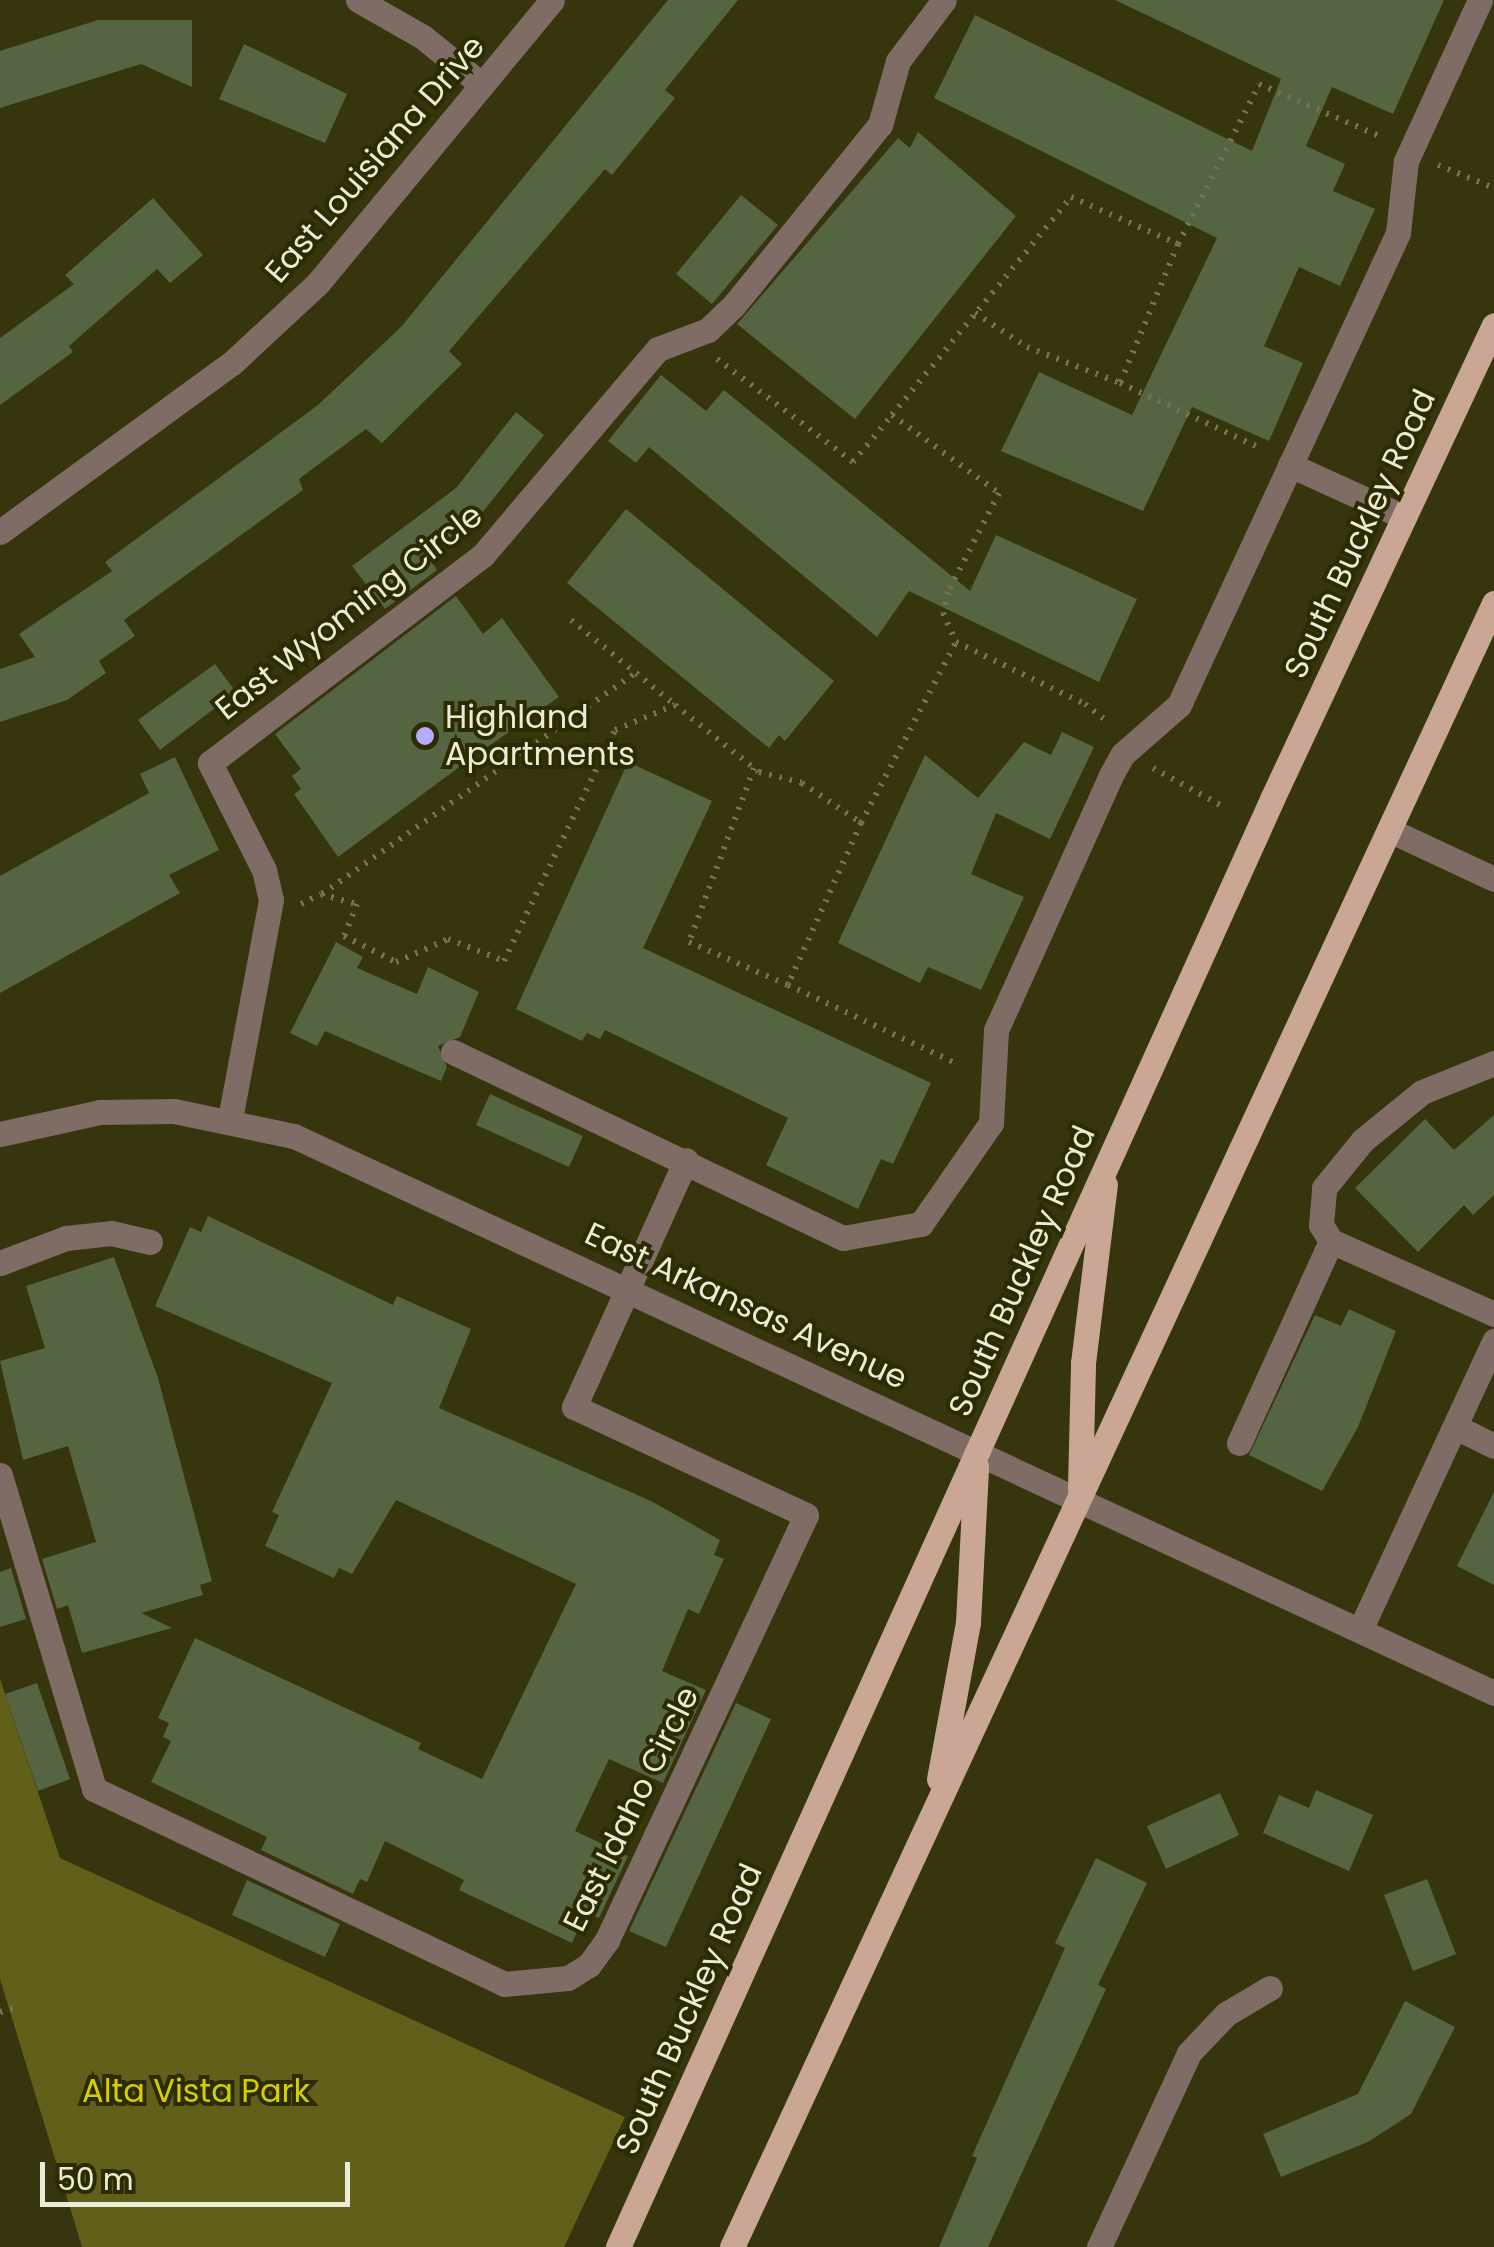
<!DOCTYPE html>
<style>
body{margin:0}
#map{position:relative;width:1494px;height:2247px;overflow:hidden;background:#36350d;font-family:Poppins,sans-serif}
div>[style]{position:absolute}
[style*='--x']{left:calc(var(--x)*1px);top:calc(var(--y)*1px);width:calc(var(--w)*1px);rotate:calc(var(--a)*1deg)}
.green>*{inset:0;background:#625f1b}
.building>*{inset:0;background:#556441}
.path>*{height:6px;margin-top:-3px;transform-origin:0;background:repeating-linear-gradient(90deg,#747452 0 2.5px,transparent 0 10.5px)}
.minor>*{height:25px;margin:-12.5px;padding:0 12.5px;transform-origin:12.5px;border-radius:12.5px;background:#7f6d65}
.major>*{height:25px;margin:-12.5px;padding:0 12.5px;transform-origin:12.5px;border-radius:12.5px;background:#caa795}
.dots>*{width:28px;height:28px;translate:-50% -50%;box-sizing:border-box;border:5px solid #2c2b02;border-radius:50%}
span{translate:-50% -50%;white-space:nowrap;text-align:center;line-height:1.15;-webkit-text-stroke:8px #2c2b02;paint-order:stroke}
.street-label{font-size:32px;color:#ebecd6}
.poi-label{font-size:32px;color:#ebecd6}
.left{translate:0 -50%;text-align:left}
.park-label{font-size:32px;color:#d6cf00}
.scale{position:absolute;left:40px;top:2162px;width:310px;height:45px;box-sizing:border-box;border:5px solid #ebecd6;border-top:0;padding-left:12px;font-size:30px;line-height:35px;white-space:nowrap;color:#ebecd6;-webkit-text-stroke:8px #2c2b02;paint-order:stroke}
</style>
<div id="map">
<div class="green">
<div style="clip-path:polygon(0 1679px,60px 1858px,625px 2117px,564px 2247px,82px 2247px,0 1979px)"></div>
</div>
<div class="building">
<div style="clip-path:polygon(668px 0,738px 0,665px 90px,675px 98px,612px 175px,605px 169px,449px 351px,462px 364px,382px 443px,366px 429px,299px 479px,303px 490px,124px 620px,135px 636px,99px 661px,106px 673px,67px 700px,0 722px,0 669px,35px 657px,19px 634px,112px 571px,105px 562px,318px 405px,401px 327px)"></div>
<div style="clip-path:polygon(1115px 0,1444px 0,1393px 114px,1332px 87px,1306px 146px,1345px 164px,1333px 191px,1375px 209px,1340px 286px,1299px 267px,1264px 346px,1303px 363px,1269px 441px,1192px 407px,1143px 511px,1001px 451px,1039px 372px,1132px 415px,1217px 238px,934px 98px,975px 15px,1252px 151px,1281px 79px)"></div>
<div style="clip-path:polygon(98px 20px,192px 20px,192px 87px,141px 64px,0 108px,0 51px)"></div>
<div style="clip-path:polygon(244px 44px,347px 94px,325px 143px,219px 99px)"></div>
<div style="clip-path:polygon(918px 132px,1016px 216px,855px 419px,737px 324px,898px 138px,910px 148px)"></div>
<div style="clip-path:polygon(741px 195px,778px 225px,712px 304px,676px 274px)"></div>
<div style="clip-path:polygon(153px 198px,203px 255px,170px 283px,157px 269px,69px 346px,73px 352px,0 405px,0 338px,74px 284px,65px 275px)"></div>
<div style="clip-path:polygon(661px 375px,706px 411px,724px 390px,970px 591px,996px 535px,1137px 599px,1099px 682px,909px 591px,877px 637px,649px 447px,636px 463px,608px 441px)"></div>
<div style="clip-path:polygon(516px 412px,544px 435px,482px 513px,427px 555px,437px 570px,385px 609px,352px 566px,456px 488px)"></div>
<div style="clip-path:polygon(626px 509px,834px 681px,785px 741px,779px 735px,769px 748px,567px 583px)"></div>
<div style="clip-path:polygon(456px 596px,483px 634px,502px 618px,559px 697px,486px 748px,474px 742px,462px 765px,338px 857px,294px 794px,301px 789px,292px 776px,301px 769px,275px 734px)"></div>
<div style="clip-path:polygon(215px 664px,236px 692px,160px 750px,138px 720px)"></div>
<div style="clip-path:polygon(1062px 732px,1094px 747px,1050px 839px,996px 813px,971px 874px,1024px 897px,981px 990px,928px 967px,920px 983px,838px 943px,925px 755px,978px 798px,1024px 742px,1051px 755px)"></div>
<div style="clip-path:polygon(175px 757px,219px 850px,169px 875px,180px 893px,0 993px,0 876px,149px 793px,140px 774px)"></div>
<div style="clip-path:polygon(628px 762px,712px 801px,643px 948px,931px 1083px,893px 1164px,881px 1159px,858px 1209px,766px 1165px,788px 1118px,605px 1030px,600px 1039px,587px 1033px,582px 1041px,516px 1009px)"></div>
<div style="clip-path:polygon(336px 942px,363px 957px,357px 968px,417px 994px,428px 967px,479px 992px,460px 1037px,438px 1046px,447px 1067px,441px 1081px,325px 1031px,317px 1046px,290px 1033px)"></div>
<div style="clip-path:polygon(490px 1094px,583px 1136px,569px 1167px,476px 1125px)"></div>
<div style="clip-path:polygon(1494px 1115px,1494px 1195px,1473px 1215px,1464px 1205px,1418px 1252px,1355px 1188px,1425px 1119px,1454px 1150px)"></div>
<div style="clip-path:polygon(208px 1216px,393px 1305px,397px 1296px,471px 1329px,439px 1408px,651px 1501px,720px 1540px,714px 1555px,724px 1559px,699px 1614px,688px 1609px,662px 1671px,706px 1690px,663px 1783px,609px 1759px,575px 1831px,628px 1856px,599px 1918px,586px 1912px,572px 1943px,459px 1890px,464px 1880px,385px 1841px,367px 1882px,360px 1879px,353px 1894px,261px 1850px,267px 1837px,151px 1782px,171px 1741px,163px 1737px,169px 1723px,158px 1718px,195px 1638px,421px 1743px,418px 1749px,482px 1779px,576px 1584px,396px 1500px,352px 1574px,339px 1568px,334px 1578px,265px 1546px,279px 1515px,272px 1512px,332px 1383px,155px 1306px,190px 1227px,201px 1232px)"></div>
<div style="clip-path:polygon(114px 1257px,158px 1378px,212px 1581px,200px 1585px,203px 1595px,141px 1613px,172px 1628px,82px 1653px,68px 1605px,57px 1609px,42px 1559px,96px 1542px,68px 1446px,23px 1460px,0 1361px,45px 1348px,26px 1286px)"></div>
<div style="clip-path:polygon(1349px 1309px,1396px 1331px,1358px 1427px,1322px 1491px,1249px 1455px,1315px 1315px,1341px 1326px)"></div>
<div style="clip-path:polygon(1494px 1492px,1494px 1585px,1457px 1566px)"></div>
<div style="clip-path:polygon(11px 1568px,26px 1619px,0 1627px,0 1572px)"></div>
<div style="clip-path:polygon(37px 1683px,70px 1779px,38px 1791px,5px 1694px)"></div>
<div style="clip-path:polygon(736px 1703px,771px 1719px,666px 1947px,629px 1931px)"></div>
<div style="clip-path:polygon(1316px 1790px,1373px 1815px,1349px 1871px,1263px 1833px,1279px 1795px,1309px 1808px)"></div>
<div style="clip-path:polygon(1220px 1793px,1239px 1835px,1166px 1869px,1147px 1826px)"></div>
<div style="clip-path:polygon(1096px 1858px,1147px 1883px,1098px 1985px,1106px 1989px,988px 2247px,939px 2247px,977px 2158px,972px 2156px,1065px 1948px,1055px 1943px)"></div>
<div style="clip-path:polygon(1427px 1879px,1456px 1954px,1413px 1971px,1384px 1895px)"></div>
<div style="clip-path:polygon(247px 1880px,340px 1924px,325px 1957px,232px 1915px)"></div>
<div style="clip-path:polygon(1405px 2001px,1455px 2027px,1411px 2114px,1368px 2142px,1281px 2177px,1263px 2134px,1358px 2094px)"></div>
</div>
<div class="path">
<div style="--x:1438;--y:165;--w:61;--a:22.3"></div>
<div style="--x:1178;--y:244;--w:179;--a:-63.1"></div>
<div style="--x:1259;--y:84;--w:131;--a:23.4"></div>
<div style="--x:975;--y:313;--w:62;--a:33.2"></div>
<div style="--x:1027;--y:347;--w:100;--a:21.2"></div>
<div style="--x:717;--y:359;--w:171;--a:37.1"></div>
<div style="--x:853;--y:462;--w:61;--a:-50.3"></div>
<div style="--x:892;--y:415;--w:132;--a:36.1"></div>
<div style="--x:999;--y:493;--w:111;--a:117.3"></div>
<div style="--x:948;--y:592;--w:22;--a:103"></div>
<div style="--x:943;--y:613;--w:32;--a:66"></div>
<div style="--x:892;--y:415;--w:282;--a:-50.6"></div>
<div style="--x:1071;--y:197;--w:117;--a:23.7"></div>
<div style="--x:1178;--y:244;--w:151;--a:112.6"></div>
<div style="--x:1120;--y:383;--w:152;--a:24.9"></div>
<div style="--x:571;--y:620;--w:133;--a:39.2"></div>
<div style="--x:754;--y:768;--w:186;--a:110.5"></div>
<div style="--x:689;--y:942;--w:108;--a:23.5"></div>
<div style="--x:1153;--y:768;--w:79;--a:28.8"></div>
<div style="--x:861;--y:823;--w:204;--a:-62.3"></div>
<div style="--x:956;--y:642;--w:143;--a:25.7"></div>
<div style="--x:1085;--y:704;--w:29;--a:38"></div>
<div style="--x:322;--y:894;--w:383;--a:-35.2"></div>
<div style="--x:301;--y:904;--w:22;--a:-27"></div>
<div style="--x:321;--y:894;--w:37;--a:16"></div>
<div style="--x:357;--y:904;--w:35;--a:112"></div>
<div style="--x:344;--y:936;--w:58;--a:26.6"></div>
<div style="--x:396;--y:962;--w:57;--a:-23.9"></div>
<div style="--x:448;--y:939;--w:60;--a:21.4"></div>
<div style="--x:504;--y:961;--w:256;--a:-64.3"></div>
<div style="--x:615;--y:730;--w:65;--a:-22.6"></div>
<div style="--x:675;--y:705;--w:107;--a:38.6"></div>
<div style="--x:759;--y:772;--w:44;--a:14.3"></div>
<div style="--x:802;--y:783;--w:71;--a:34.1"></div>
<div style="--x:861;--y:823;--w:178;--a:114.3"></div>
<div style="--x:788;--y:985;--w:184;--a:25"></div>
<div style="--x:0;--y:2012;--w:18;--a:-16"></div>
</div>
<div class="minor">
<div style="--x:358;--y:0;--w:75;--a:29.6"></div>
<div style="--x:423;--y:37;--w:76;--a:39.1"></div>
<div style="--x:1290;--y:465;--w:125;--a:24.5"></div>
<div style="--x:0;--y:532;--w:287;--a:-36.1"></div>
<div style="--x:232;--y:363;--w:117;--a:-42.9"></div>
<div style="--x:318;--y:283;--w:367;--a:-50.4"></div>
<div style="--x:1389;--y:830;--w:116;--a:25"></div>
<div style="--x:453;--y:1052;--w:432;--a:25.5"></div>
<div style="--x:843;--y:1238;--w:79;--a:-10.2"></div>
<div style="--x:921;--y:1224;--w:123;--a:-55.3"></div>
<div style="--x:991;--y:1123;--w:93;--a:-86.9"></div>
<div style="--x:996;--y:1030;--w:277;--a:-65.7"></div>
<div style="--x:1110;--y:777;--w:26;--a:-61"></div>
<div style="--x:1123;--y:754;--w:74;--a:-41.2"></div>
<div style="--x:1179;--y:705;--w:520;--a:-65.11"></div>
<div style="--x:1398;--y:233;--w:72;--a:-83.7"></div>
<div style="--x:1406;--y:161;--w:177;--a:-65.3"></div>
<div style="--x:230;--y:1119;--w:223;--a:-79.4"></div>
<div style="--x:271;--y:900;--w:31;--a:-103"></div>
<div style="--x:264;--y:870;--w:120;--a:-116.8"></div>
<div style="--x:210;--y:763;--w:343;--a:-37.3"></div>
<div style="--x:483;--y:555;--w:270;--a:-49.7"></div>
<div style="--x:658;--y:349;--w:53;--a:-20.8"></div>
<div style="--x:708;--y:330;--w:36;--a:-44"></div>
<div style="--x:734;--y:305;--w:232;--a:-51"></div>
<div style="--x:880;--y:125;--w:66;--a:-74.3"></div>
<div style="--x:898;--y:61;--w:76;--a:-53"></div>
<div style="--x:0;--y:1134;--w:102;--a:-12.4"></div>
<div style="--x:100;--y:1112;--w:74;--a:-0.8"></div>
<div style="--x:174;--y:1111;--w:123;--a:11.8"></div>
<div style="--x:294;--y:1136;--w:1323;--a:24.9"></div>
<div style="--x:1331;--y:1241;--w:19;--a:-122"></div>
<div style="--x:1321;--y:1225;--w:37;--a:-85"></div>
<div style="--x:1324;--y:1188;--w:62;--a:-50.9"></div>
<div style="--x:1363;--y:1140;--w:76;--a:-39.1"></div>
<div style="--x:1422;--y:1092;--w:78;--a:-21.9"></div>
<div style="--x:0;--y:1263;--w:71;--a:-20.7"></div>
<div style="--x:66;--y:1238;--w:45;--a:-6.3"></div>
<div style="--x:111;--y:1233;--w:40;--a:13"></div>
<div style="--x:1456;--y:1427;--w:42;--a:26.6"></div>
<div style="--x:1239;--y:1443;--w:222;--a:-65.5"></div>
<div style="--x:1331;--y:1241;--w:179;--a:24.1"></div>
<div style="--x:0;--y:1475;--w:328;--a:73.3"></div>
<div style="--x:94;--y:1789;--w:454;--a:25.4"></div>
<div style="--x:504;--y:1984;--w:64;--a:-5.4"></div>
<div style="--x:568;--y:1978;--w:25;--a:-32"></div>
<div style="--x:589;--y:1965;--w:31;--a:-54"></div>
<div style="--x:607;--y:1940;--w:469;--a:-64.9"></div>
<div style="--x:806;--y:1515;--w:256;--a:-155"></div>
<div style="--x:574;--y:1407;--w:271;--a:-65.6"></div>
<div style="--x:1360;--y:1630;--w:319;--a:-65.1"></div>
<div style="--x:1099;--y:2247;--w:214;--a:-65.1"></div>
<div style="--x:1189;--y:2053;--w:54;--a:-46.5"></div>
<div style="--x:1226;--y:2014;--w:51;--a:-30.6"></div>
</div>
<div class="major">
<div style="--x:1080;--y:1488;--w:125;--a:-88.6"></div>
<div style="--x:1083;--y:1363;--w:180;--a:-83"></div>
<div style="--x:939;--y:1779;--w:160;--a:-79.5"></div>
<div style="--x:968;--y:1622;--w:155;--a:-87"></div>
<div style="--x:618;--y:2247;--w:1589;--a:-65.69"></div>
<div style="--x:1272;--y:799;--w:523;--a:-64.9"></div>
<div style="--x:732;--y:2247;--w:1812;--a:-65.13"></div>
</div>
<div class="dots">
<div style="left:425px;top:736px;background:#b3adf9"></div>
</div>
<div class="street-label">
<span style="left:375px;top:159px;rotate:-49deg">East Louisiana Drive</span>
<span style="left:1360px;top:534px;rotate:-65deg">South Buckley Road</span>
<span style="left:349px;top:612px;rotate:-38deg">East Wyoming Circle</span>
<span style="left:1022px;top:1271px;rotate:-66deg">South Buckley Road</span>
<span style="left:746px;top:1306px;rotate:25deg">East Arkansas Avenue</span>
<span style="left:631px;top:1809px;rotate:-64deg">East Idaho Circle</span>
<span style="left:689px;top:2009px;rotate:-66deg">South Buckley Road</span>
</div>
<div class="poi-label">
<span class="left" style="left:445px;top:736px">Highland<br>Apartments</span>
</div>
<div class="park-label">
<span style="left:196px;top:2091px">Alta Vista Park</span>
</div>
<div class="scale">50 m</div>
</div>
